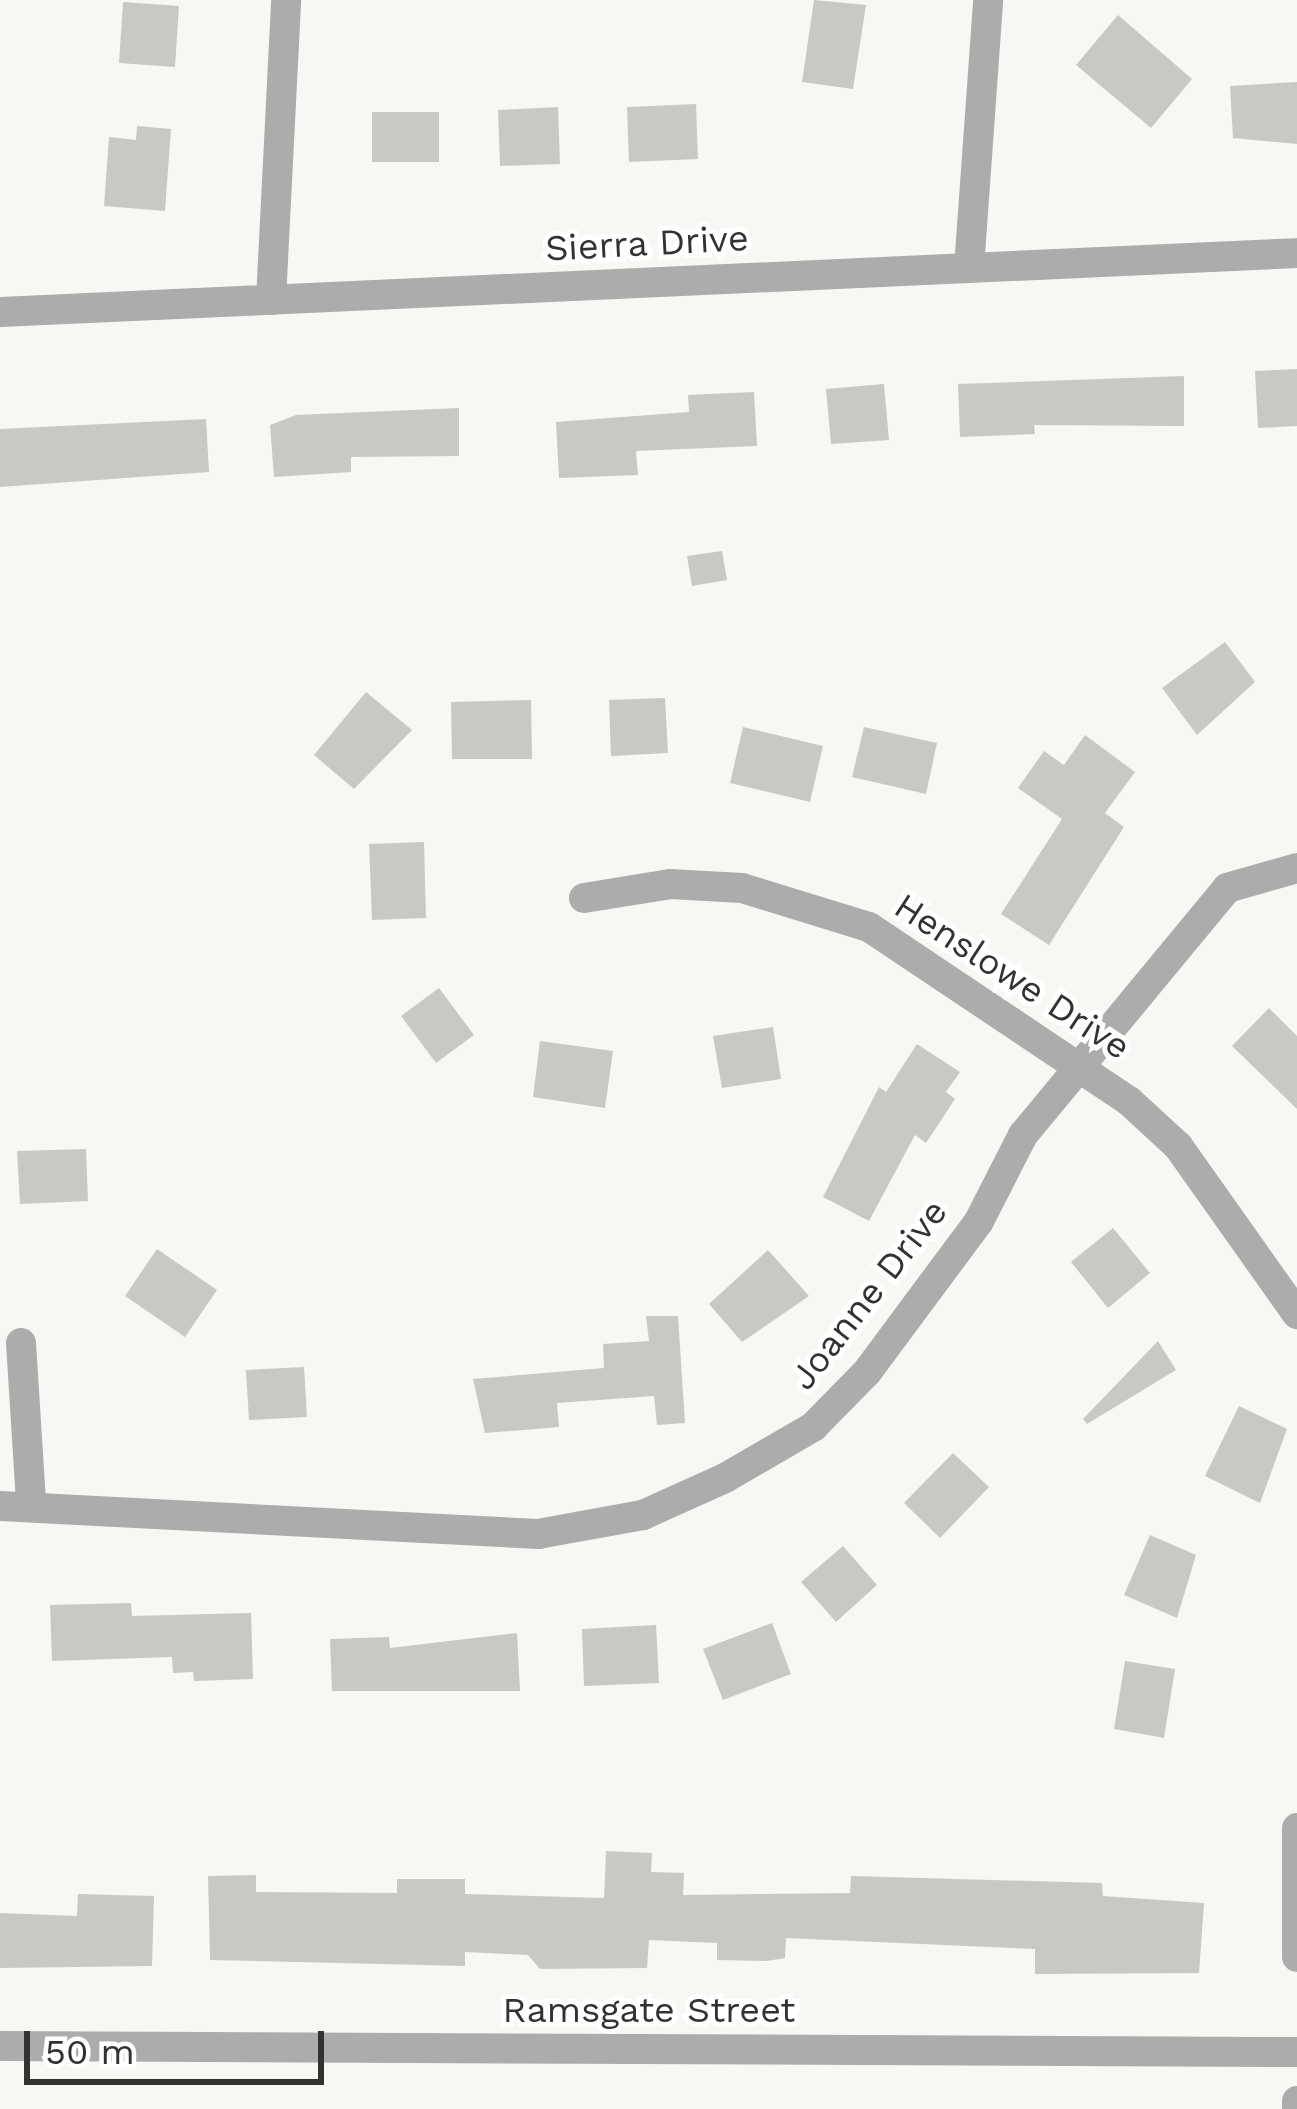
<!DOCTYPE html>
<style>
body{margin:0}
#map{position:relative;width:1297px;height:2109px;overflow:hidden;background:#f7f8f4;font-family:"Work Sans",sans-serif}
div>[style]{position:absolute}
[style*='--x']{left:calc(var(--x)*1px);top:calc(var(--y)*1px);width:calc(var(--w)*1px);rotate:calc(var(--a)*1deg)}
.building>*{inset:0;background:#c8c9c5}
.minor>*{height:30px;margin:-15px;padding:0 15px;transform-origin:15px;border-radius:15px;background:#adacad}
.tertiary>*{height:30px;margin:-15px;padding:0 15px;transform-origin:15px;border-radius:15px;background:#adacad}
span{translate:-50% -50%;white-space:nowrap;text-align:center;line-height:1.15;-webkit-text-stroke:10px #fff;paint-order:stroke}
.street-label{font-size:36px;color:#323331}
.scale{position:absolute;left:24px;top:2031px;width:300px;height:54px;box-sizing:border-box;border:6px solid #323331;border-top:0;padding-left:15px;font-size:36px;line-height:42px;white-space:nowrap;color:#323331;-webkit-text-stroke:9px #fff;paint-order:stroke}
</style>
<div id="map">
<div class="building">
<div style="clip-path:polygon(814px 0,866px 5px,853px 89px,802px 82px)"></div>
<div style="clip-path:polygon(123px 2px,179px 6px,175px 67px,119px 63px)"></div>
<div style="clip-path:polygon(1118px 15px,1192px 79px,1151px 128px,1076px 65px)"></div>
<div style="clip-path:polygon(1297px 82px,1297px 144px,1233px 138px,1230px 86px)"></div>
<div style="clip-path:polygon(696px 104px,698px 159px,629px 162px,627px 107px)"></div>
<div style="clip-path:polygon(558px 107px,560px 164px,500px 166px,498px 110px)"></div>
<div style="clip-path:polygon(372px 112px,439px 112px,439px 162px,372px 162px)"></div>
<div style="clip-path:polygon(137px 126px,171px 129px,165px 211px,104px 206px,109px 137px,136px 140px)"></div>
<div style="clip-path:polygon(1297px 369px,1297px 426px,1258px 428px,1255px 371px)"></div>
<div style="clip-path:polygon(1184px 376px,1184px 426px,1034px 425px,1035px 434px,960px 437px,958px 384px)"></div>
<div style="clip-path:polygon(884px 384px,889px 440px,831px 444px,826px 389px)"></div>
<div style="clip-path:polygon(754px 392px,757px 446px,636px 451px,638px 475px,559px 478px,556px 422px,689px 412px,688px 395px)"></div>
<div style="clip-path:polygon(459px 408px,459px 456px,351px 457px,351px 472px,274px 477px,270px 425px,296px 415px)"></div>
<div style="clip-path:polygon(206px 419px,209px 472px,0 487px,0 429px)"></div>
<div style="clip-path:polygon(722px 551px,727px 580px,692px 586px,687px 556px)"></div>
<div style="clip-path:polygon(1225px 642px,1255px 682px,1197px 735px,1162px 688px)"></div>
<div style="clip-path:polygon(366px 692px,412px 730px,354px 789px,314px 755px)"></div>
<div style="clip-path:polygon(665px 698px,668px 753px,611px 756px,609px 700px)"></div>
<div style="clip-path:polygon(531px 700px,532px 759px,452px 759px,451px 702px)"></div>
<div style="clip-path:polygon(743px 727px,823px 746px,810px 802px,730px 783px)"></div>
<div style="clip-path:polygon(864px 727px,937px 743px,926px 794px,852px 777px)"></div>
<div style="clip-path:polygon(1085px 735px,1135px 772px,1105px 813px,1124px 827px,1049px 945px,1001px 914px,1062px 819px,1018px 788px,1044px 751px,1064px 765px)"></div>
<div style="clip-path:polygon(424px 842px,426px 918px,372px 920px,369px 844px)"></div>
<div style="clip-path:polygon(439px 988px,474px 1035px,436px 1063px,401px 1016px)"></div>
<div style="clip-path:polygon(1269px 1008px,1297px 1036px,1297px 1109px,1232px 1046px)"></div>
<div style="clip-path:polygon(773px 1027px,781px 1079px,722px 1088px,713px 1036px)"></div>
<div style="clip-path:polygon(540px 1041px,613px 1051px,605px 1108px,533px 1097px)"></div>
<div style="clip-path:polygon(917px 1044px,960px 1072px,946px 1092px,955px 1099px,926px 1143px,915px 1135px,869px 1221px,823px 1197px,879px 1087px,886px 1092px)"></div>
<div style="clip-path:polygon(86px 1149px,88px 1201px,20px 1204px,17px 1151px)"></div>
<div style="clip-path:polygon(1113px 1228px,1150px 1273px,1108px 1308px,1071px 1262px)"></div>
<div style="clip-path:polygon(157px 1249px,217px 1290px,185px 1337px,125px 1296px)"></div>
<div style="clip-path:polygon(768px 1250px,809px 1296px,742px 1342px,709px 1304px)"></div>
<div style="clip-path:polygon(646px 1316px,678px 1316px,685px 1423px,657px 1425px,654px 1396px,557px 1403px,559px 1427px,485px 1433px,473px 1379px,604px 1368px,603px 1344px,649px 1341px)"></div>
<div style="clip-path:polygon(1158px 1341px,1176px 1370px,1087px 1424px,1083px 1419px)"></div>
<div style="clip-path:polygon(304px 1367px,307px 1417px,249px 1420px,246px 1370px)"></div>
<div style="clip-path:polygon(1239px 1406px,1287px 1429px,1260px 1503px,1205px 1476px)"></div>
<div style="clip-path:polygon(953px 1453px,989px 1487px,940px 1538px,904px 1503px)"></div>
<div style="clip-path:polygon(1150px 1535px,1196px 1555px,1177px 1618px,1124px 1595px)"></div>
<div style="clip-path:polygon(843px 1546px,877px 1585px,836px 1622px,801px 1582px)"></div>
<div style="clip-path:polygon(131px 1603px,132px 1616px,251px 1613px,253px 1679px,194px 1681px,193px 1672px,173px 1673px,172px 1657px,52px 1661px,50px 1605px)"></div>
<div style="clip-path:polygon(772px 1623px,791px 1674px,723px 1700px,703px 1649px)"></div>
<div style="clip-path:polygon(656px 1625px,659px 1683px,584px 1686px,582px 1629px)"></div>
<div style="clip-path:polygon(517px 1633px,520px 1691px,332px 1691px,330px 1639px,389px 1637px,390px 1648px)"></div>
<div style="clip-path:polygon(1125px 1661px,1175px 1669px,1164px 1738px,1114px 1729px)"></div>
<div style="clip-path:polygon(606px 1851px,652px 1853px,651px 1872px,684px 1873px,683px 1895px,850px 1893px,851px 1876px,1102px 1883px,1103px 1896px,1204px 1903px,1199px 1973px,1035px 1974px,1035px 1949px,786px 1938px,785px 1958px,767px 1961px,717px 1960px,717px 1943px,649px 1940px,647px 1968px,540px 1969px,528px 1955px,465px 1952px,465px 1966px,210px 1960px,208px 1876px,256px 1875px,256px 1892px,397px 1893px,397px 1879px,465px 1879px,465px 1894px,604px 1898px)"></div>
<div style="clip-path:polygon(78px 1894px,154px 1896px,152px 1966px,0 1968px,0 1913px,77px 1916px)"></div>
</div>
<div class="minor">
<div style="--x:969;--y:268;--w:269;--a:-85.9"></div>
<div style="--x:271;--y:300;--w:300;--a:-87.1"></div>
<div style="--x:584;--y:898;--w:87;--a:-9.2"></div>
<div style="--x:670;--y:884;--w:72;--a:3.2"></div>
<div style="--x:742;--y:888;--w:133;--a:17.1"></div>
<div style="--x:869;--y:927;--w:313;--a:33.8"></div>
<div style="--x:1129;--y:1101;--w:67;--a:42.6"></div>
<div style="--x:1178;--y:1146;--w:206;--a:54.7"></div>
<div style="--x:21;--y:1343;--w:160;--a:86.4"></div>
<div style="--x:0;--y:1506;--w:539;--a:2.98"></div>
<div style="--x:538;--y:1534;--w:107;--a:-10.3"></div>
<div style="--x:643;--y:1515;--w:90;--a:-24.3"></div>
<div style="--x:725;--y:1478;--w:102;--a:-30.1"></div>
<div style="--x:813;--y:1427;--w:77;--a:-45.5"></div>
<div style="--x:867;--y:1372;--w:188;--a:-53.4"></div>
<div style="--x:979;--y:1221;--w:97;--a:-62.9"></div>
<div style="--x:1023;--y:1135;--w:320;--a:-50.4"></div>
<div style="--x:1227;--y:888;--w:73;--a:-15.9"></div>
<div style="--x:1297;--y:1828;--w:129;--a:90"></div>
<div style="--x:0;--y:2046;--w:1297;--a:0.27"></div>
<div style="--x:1297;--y:2109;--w:8;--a:-90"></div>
</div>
<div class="tertiary">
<div style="--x:0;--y:312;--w:1298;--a:-2.6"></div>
</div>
<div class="street-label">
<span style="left:647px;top:244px;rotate:-3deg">Sierra Drive</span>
<span style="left:1012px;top:977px;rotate:33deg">Henslowe Drive</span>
<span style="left:869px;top:1295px;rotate:-52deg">Joanne Drive</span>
<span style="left:649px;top:2011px">Ramsgate Street</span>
</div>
<div class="scale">50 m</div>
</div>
